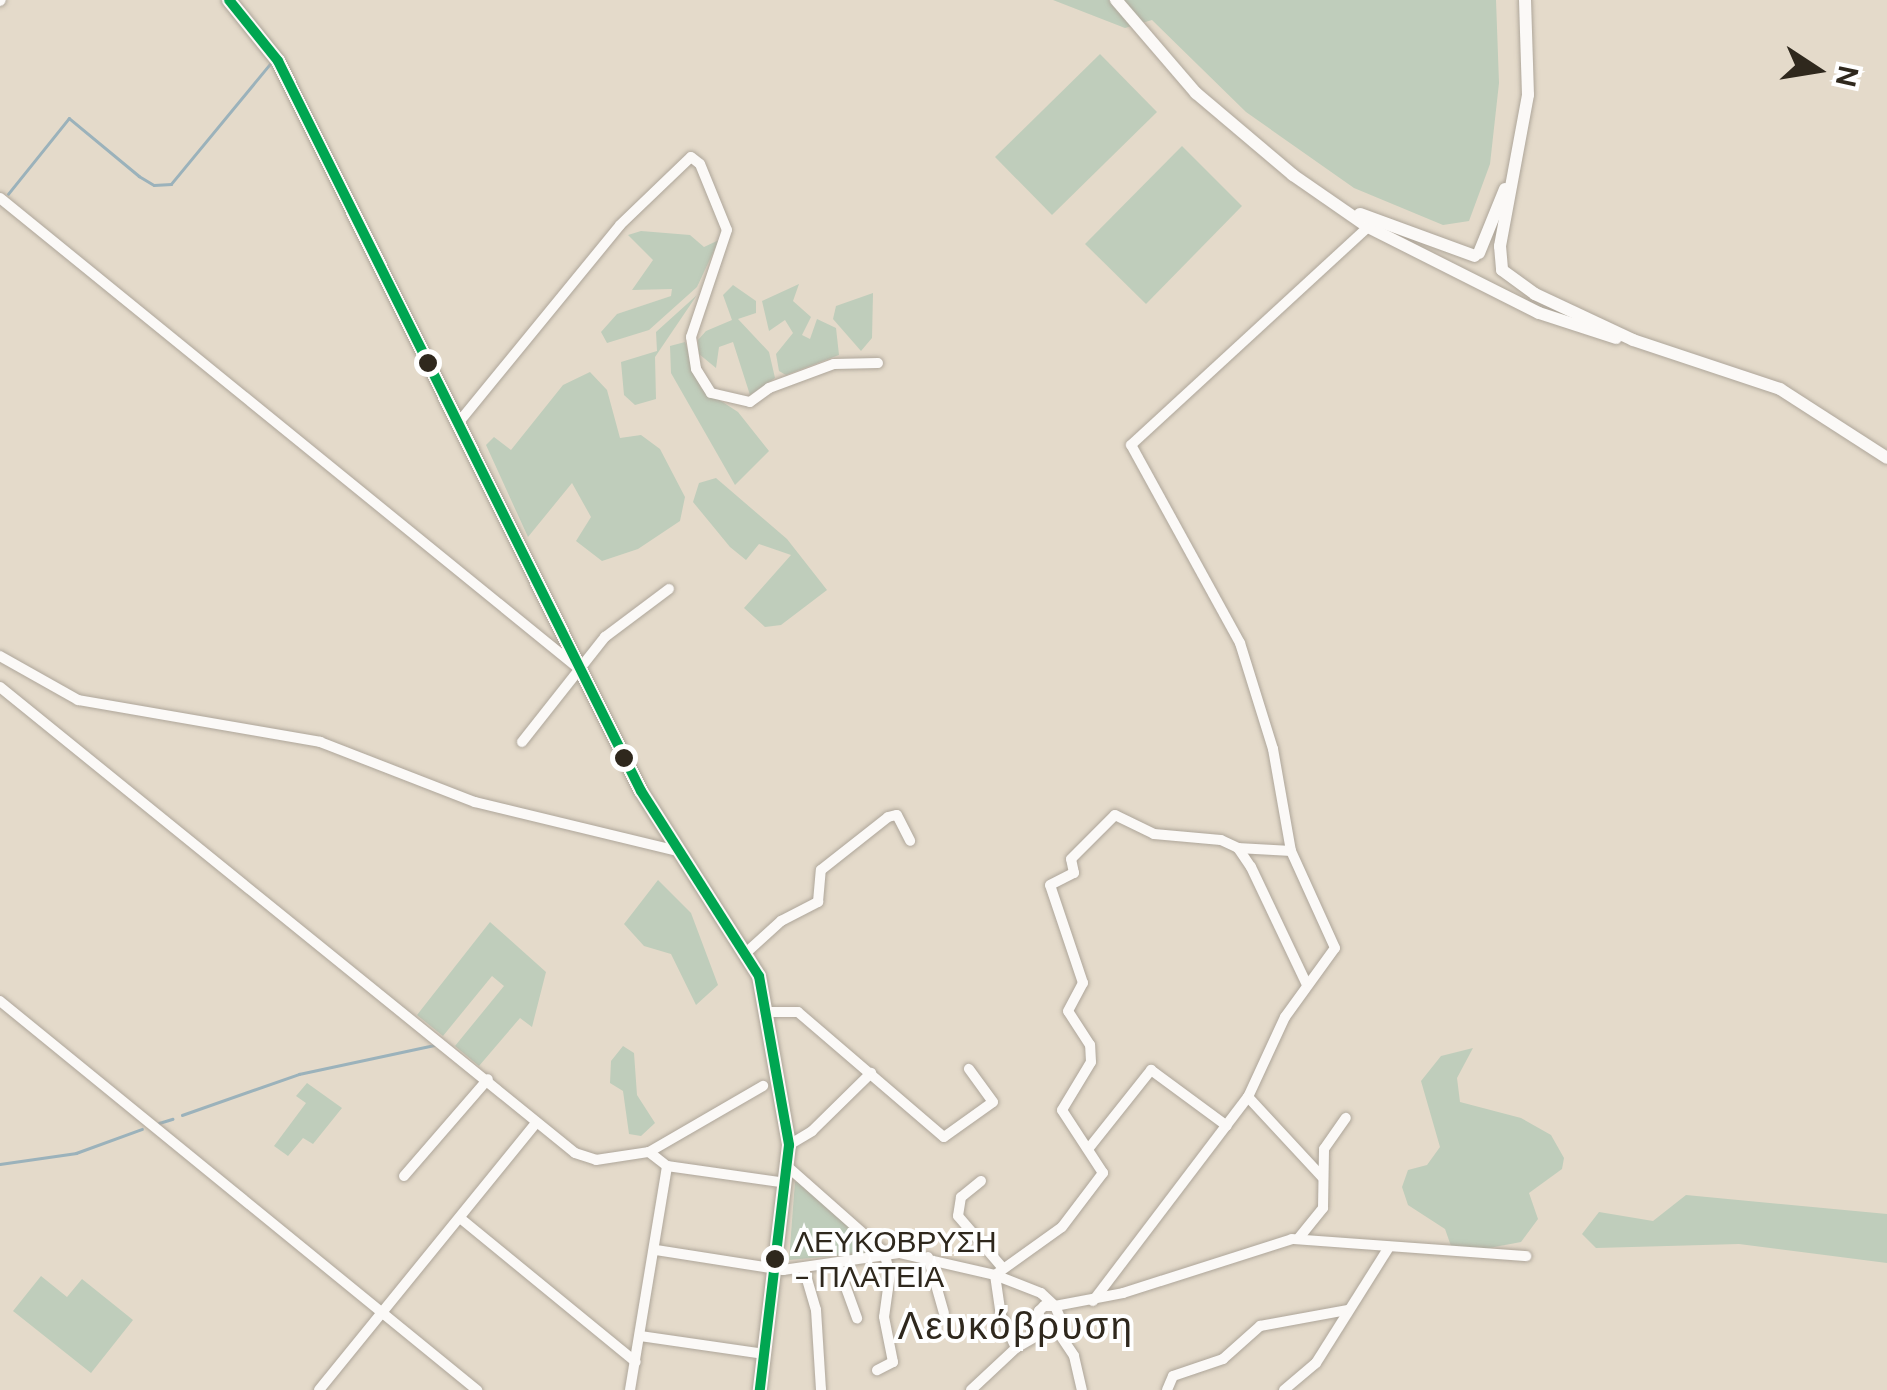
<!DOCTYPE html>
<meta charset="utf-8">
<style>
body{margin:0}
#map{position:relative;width:1887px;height:1390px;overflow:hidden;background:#e4daca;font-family:"DM Sans",sans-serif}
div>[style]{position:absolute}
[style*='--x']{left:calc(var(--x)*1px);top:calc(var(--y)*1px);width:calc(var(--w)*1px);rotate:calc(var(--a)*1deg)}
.green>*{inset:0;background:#bfcdbb}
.stream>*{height:2.5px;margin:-1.25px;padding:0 1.25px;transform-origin:1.25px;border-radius:1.25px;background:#9bb2bb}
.roads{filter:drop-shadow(0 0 2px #aea69a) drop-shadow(0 0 2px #aea69a)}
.minor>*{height:10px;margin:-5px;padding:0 5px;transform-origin:5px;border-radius:5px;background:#fbf9f7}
.tertiary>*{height:12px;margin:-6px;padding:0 6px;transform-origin:6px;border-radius:6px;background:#fbf9f7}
.secondary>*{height:14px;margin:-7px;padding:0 7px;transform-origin:7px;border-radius:7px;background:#fbf9f7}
.bus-1>*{height:10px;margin:-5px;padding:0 5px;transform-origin:5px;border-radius:5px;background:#00a651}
.dots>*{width:28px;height:28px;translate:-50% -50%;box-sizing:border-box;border:5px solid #fff;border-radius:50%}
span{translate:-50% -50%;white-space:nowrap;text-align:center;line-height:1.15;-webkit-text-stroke:8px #fff;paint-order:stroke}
.bus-label{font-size:30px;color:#2f281d}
.left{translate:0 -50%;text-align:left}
.quarter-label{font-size:38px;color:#2f281d;letter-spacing:2.5px}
.north{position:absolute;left:1767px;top:20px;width:100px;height:100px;-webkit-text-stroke:8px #fff;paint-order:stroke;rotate:102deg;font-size:28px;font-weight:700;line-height:40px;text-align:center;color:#2f281d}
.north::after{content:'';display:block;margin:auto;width:35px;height:45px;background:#2f281d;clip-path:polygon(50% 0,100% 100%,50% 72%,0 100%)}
</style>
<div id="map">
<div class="green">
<div style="clip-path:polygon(1053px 0,1496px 0,1499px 83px,1490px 164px,1469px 221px,1443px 225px,1354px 188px,1246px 112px,1152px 20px,1125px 28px)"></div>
<div style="clip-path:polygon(1100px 54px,1157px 112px,1052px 215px,995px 157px)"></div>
<div style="clip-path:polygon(1182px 146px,1242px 206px,1146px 304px,1085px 244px)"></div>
<div style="clip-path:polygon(641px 231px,690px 235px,704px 247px,719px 240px,697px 287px,649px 330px,607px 343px,601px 332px,617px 314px,671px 296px,672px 289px,632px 290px,653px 260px,628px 235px)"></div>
<div style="clip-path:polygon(799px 284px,793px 301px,811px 317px,802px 335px,810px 339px,817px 319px,836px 328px,839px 355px,786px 375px,779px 371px,776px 354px,793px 333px,785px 320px,769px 331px,762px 301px)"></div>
<div style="clip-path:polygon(733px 285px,756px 301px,756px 313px,738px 319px,769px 352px,775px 378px,750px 395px,733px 342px,719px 347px,716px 368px,699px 354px,698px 340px,706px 331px,732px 320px,723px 295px)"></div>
<div style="clip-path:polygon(873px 293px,872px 338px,861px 351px,833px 319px,836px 306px)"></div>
<div style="clip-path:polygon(697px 295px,655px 357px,656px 399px,635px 405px,624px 395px,621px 362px,657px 351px,656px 332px)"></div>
<div style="clip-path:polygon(685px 342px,701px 388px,738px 412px,769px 451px,735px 485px,671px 373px,670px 346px)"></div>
<div style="clip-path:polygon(590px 372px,607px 390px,620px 438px,641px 435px,660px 449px,685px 497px,680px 521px,638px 549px,602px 561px,576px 541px,591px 517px,572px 483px,528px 537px,486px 445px,494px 437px,511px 450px,563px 385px)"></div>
<div style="clip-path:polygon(716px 478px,787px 539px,827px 590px,781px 625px,765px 627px,744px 608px,791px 555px,759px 544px,746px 560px,730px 547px,693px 502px,699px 483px)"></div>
<div style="clip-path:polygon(658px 880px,691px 913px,718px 985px,696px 1005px,671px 954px,644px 946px,624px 924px)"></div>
<div style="clip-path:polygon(490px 922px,546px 972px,532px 1027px,520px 1018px,479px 1066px,455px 1046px,504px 986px,492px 976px,443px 1036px,417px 1015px)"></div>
<div style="clip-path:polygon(623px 1046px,634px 1053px,637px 1095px,655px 1123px,641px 1136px,629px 1134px,623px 1091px,610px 1083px,611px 1061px)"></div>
<div style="clip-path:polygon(1473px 1048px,1457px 1078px,1460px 1102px,1521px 1118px,1551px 1135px,1564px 1158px,1562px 1169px,1529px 1193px,1538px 1219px,1521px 1242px,1484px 1249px,1451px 1246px,1445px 1229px,1408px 1205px,1402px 1187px,1408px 1170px,1427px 1165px,1440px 1147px,1421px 1081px,1441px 1056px)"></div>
<div style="clip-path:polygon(307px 1083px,342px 1108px,313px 1144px,303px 1138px,288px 1156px,274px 1146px,306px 1103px,296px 1096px)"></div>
<div style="clip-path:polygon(803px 1180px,869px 1245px,868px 1253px,789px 1260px,795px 1182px)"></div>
<div style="clip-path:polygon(1686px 1195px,1887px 1214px,1887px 1263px,1739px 1244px,1596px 1248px,1582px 1234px,1599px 1212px,1653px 1221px)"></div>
<div style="clip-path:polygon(41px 1276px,67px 1297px,82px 1279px,133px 1320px,91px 1373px,13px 1311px)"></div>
</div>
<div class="stream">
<div style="--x:8;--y:194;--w:97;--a:-51.2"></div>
<div style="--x:69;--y:118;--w:91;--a:39.6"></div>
<div style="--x:139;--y:176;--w:17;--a:31"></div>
<div style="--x:154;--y:185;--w:17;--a:-3"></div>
<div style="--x:171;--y:184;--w:156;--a:-50.5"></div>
<div style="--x:182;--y:1115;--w:124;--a:-19.3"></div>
<div style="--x:299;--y:1074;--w:138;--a:-12.1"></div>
<div style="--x:159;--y:1123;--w:14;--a:-17"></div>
<div style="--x:0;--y:1164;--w:77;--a:-8.2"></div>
<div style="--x:76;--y:1153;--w:70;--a:-20"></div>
</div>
<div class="roads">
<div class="minor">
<div style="--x:0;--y:1;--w:1;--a:-45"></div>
<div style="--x:0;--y:198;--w:744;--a:39.11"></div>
<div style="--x:459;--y:422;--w:254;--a:-50.7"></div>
<div style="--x:620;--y:225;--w:98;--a:-43.8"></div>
<div style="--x:691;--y:157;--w:11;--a:38"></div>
<div style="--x:700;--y:164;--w:71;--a:67.8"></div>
<div style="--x:727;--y:230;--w:113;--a:108.6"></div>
<div style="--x:691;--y:337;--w:32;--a:81"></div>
<div style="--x:696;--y:369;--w:28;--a:58"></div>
<div style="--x:711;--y:393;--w:40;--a:13"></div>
<div style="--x:750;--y:402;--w:24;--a:-36"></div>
<div style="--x:769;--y:388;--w:69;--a:-20.3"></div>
<div style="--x:834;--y:364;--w:44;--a:-1.3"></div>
<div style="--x:0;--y:656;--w:90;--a:29.4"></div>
<div style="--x:78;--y:700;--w:246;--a:9.8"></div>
<div style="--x:320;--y:742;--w:166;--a:21.2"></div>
<div style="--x:475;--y:802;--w:205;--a:13.6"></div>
<div style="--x:0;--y:687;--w:740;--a:39.02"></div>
<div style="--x:575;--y:1153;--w:22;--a:18"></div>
<div style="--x:596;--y:1160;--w:54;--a:-8.6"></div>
<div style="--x:649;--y:1152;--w:23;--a:38"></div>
<div style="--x:667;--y:1166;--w:120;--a:8.1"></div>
<div style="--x:522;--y:742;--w:134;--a:-51.7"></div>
<div style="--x:605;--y:637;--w:80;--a:-36.9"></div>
<div style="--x:1238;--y:848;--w:53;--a:3.2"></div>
<div style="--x:748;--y:951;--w:45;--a:-42.3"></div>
<div style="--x:781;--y:921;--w:42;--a:-27.2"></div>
<div style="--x:818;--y:902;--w:32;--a:-85"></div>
<div style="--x:821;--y:870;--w:85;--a:-38.3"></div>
<div style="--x:888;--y:817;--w:9;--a:-13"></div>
<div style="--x:897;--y:815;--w:29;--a:63"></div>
<div style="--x:0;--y:1001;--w:616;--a:39.2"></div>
<div style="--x:769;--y:1012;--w:29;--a:0"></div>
<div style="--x:798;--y:1012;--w:192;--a:40.6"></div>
<div style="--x:944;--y:1137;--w:60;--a:-35.5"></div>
<div style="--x:993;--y:1102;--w:41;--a:-126"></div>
<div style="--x:1248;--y:1097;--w:109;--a:47.2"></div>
<div style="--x:789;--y:1145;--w:27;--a:-31"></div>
<div style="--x:812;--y:1131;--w:83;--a:-44.5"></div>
<div style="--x:1089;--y:1148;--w:100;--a:-51.5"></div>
<div style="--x:1151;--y:1070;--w:94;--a:36.4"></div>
<div style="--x:649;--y:1152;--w:132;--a:-30.1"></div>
<div style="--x:788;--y:1167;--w:128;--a:41.5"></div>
<div style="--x:884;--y:1252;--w:23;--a:75"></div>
<div style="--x:890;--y:1274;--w:43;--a:97.9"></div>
<div style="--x:884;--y:1317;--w:46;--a:78.7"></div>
<div style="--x:893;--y:1362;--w:18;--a:153"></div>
<div style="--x:404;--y:1176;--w:128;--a:-49.1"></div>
<div style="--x:981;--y:1181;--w:26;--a:141"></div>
<div style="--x:961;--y:1197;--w:19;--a:99"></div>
<div style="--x:958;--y:1216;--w:66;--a:49.3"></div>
<div style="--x:460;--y:1218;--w:227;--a:39.3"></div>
<div style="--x:1298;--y:1239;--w:40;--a:-51"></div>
<div style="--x:1323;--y:1208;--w:59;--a:-89"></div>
<div style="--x:1324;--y:1149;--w:38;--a:-55"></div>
<div style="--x:656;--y:1250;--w:129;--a:8.9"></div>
<div style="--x:783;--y:1270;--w:117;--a:-8.3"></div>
<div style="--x:899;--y:1253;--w:98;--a:12.9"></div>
<div style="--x:995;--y:1275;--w:49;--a:21.4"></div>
<div style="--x:1041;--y:1293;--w:19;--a:43"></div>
<div style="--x:1055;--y:1306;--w:69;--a:-10.8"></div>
<div style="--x:1123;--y:1293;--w:177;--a:-17.7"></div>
<div style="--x:1292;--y:1239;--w:235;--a:4.2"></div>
<div style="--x:928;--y:1257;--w:58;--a:74.1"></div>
<div style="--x:837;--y:1263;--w:59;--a:70"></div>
<div style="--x:804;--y:1269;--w:43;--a:73.7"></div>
<div style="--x:816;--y:1310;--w:80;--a:86.4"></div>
<div style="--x:1093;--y:1301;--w:256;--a:-52.8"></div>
<div style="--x:1248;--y:1097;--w:88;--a:-65.2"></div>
<div style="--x:1285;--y:1017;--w:85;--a:-54.1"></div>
<div style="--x:1335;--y:948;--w:107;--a:-114.4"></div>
<div style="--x:1291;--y:851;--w:104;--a:-100"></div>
<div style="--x:1273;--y:749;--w:111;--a:-107.3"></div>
<div style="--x:1240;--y:643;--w:226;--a:-118.8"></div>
<div style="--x:1131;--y:445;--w:322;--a:-42.6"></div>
<div style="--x:640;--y:1336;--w:126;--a:8.2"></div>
<div style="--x:1032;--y:1337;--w:14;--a:-78"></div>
<div style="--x:1035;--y:1323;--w:13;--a:-72"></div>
<div style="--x:1039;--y:1311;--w:7;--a:-45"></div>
<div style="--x:1044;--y:1306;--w:11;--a:0"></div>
<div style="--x:1055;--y:1306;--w:13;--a:67"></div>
<div style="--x:1060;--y:1318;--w:16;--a:145"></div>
<div style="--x:1047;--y:1327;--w:16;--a:-125"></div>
<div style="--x:1016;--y:1348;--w:35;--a:-115"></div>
<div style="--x:1001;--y:1316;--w:41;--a:-98.3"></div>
<div style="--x:995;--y:1275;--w:82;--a:-35.6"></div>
<div style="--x:1062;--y:1227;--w:68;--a:-52.8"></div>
<div style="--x:1103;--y:1173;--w:75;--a:-123.1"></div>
<div style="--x:1062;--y:1110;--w:56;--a:-58.9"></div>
<div style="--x:1091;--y:1062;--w:17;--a:-93"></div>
<div style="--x:1090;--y:1045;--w:40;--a:-122.9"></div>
<div style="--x:1068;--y:1011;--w:32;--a:-62"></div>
<div style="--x:1083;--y:983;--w:103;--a:-108.6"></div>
<div style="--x:1050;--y:885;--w:27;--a:-27"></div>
<div style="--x:1074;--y:873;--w:14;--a:-102"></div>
<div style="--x:1071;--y:859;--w:62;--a:-45"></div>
<div style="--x:1115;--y:815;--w:43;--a:26"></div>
<div style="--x:1154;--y:834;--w:67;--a:5.1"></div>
<div style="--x:1221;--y:840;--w:19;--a:25"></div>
<div style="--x:1238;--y:848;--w:23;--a:56"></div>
<div style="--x:1251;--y:867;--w:128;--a:64.6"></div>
<div style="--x:319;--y:1390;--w:345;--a:-50.9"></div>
<div style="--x:630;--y:1390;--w:227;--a:-80.6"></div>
<div style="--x:971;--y:1390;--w:62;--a:-43"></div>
<div style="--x:1016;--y:1348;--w:44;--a:-30.1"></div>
<div style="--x:1054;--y:1326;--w:36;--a:56"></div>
<div style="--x:1074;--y:1356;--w:35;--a:77"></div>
<div style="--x:1167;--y:1390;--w:15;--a:-67"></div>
<div style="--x:1173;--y:1376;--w:53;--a:-18.8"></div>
<div style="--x:1223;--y:1359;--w:50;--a:-41.7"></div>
<div style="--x:1260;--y:1326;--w:88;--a:-10.4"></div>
<div style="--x:1284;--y:1390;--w:42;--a:-40.2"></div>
<div style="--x:1316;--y:1363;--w:137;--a:-57.8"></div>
</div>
<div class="tertiary">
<div style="--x:1116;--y:0;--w:123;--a:49.3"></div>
<div style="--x:1196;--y:93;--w:127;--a:40.2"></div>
<div style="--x:1293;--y:175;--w:91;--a:34.7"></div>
<div style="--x:1368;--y:227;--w:191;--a:26.7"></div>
<div style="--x:1539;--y:313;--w:81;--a:18"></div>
<div style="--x:1525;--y:0;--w:95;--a:88.2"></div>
<div style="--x:1528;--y:95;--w:154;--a:100.5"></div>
<div style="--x:1500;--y:246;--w:24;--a:85"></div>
<div style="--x:1502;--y:270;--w:41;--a:36"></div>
<div style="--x:1535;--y:294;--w:108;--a:25.1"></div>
<div style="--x:1633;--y:340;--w:155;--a:18.4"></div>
<div style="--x:1780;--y:389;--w:127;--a:32.8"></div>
<div style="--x:1360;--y:214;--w:122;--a:20.1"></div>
<div style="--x:1479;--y:253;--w:69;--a:-67.9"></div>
</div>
<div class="secondary">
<div style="--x:229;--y:0;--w:78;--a:51.2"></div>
<div style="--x:278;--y:61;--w:815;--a:63.56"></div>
<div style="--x:641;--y:791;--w:219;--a:57.5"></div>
<div style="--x:759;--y:976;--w:172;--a:79.9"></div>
<div style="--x:789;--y:1145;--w:247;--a:96.8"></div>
</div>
</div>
<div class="bus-1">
<div style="--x:229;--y:0;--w:78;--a:51.2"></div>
<div style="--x:278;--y:61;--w:815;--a:63.56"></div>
<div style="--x:641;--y:791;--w:219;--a:57.5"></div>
<div style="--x:759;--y:976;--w:172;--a:79.9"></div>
<div style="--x:789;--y:1145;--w:247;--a:96.8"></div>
</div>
<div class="dots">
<div style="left:428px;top:363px;background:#2f281d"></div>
<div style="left:624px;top:758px;background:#2f281d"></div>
<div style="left:775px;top:1259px;background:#2f281d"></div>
</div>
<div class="bus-label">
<span class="left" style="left:794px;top:1259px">ΛΕΥΚΟΒΡΥΣΗ<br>- ΠΛΑΤΕΙΑ</span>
</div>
<div class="quarter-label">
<span style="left:1016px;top:1327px">Λευκόβρυση</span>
</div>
<div class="north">N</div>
</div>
